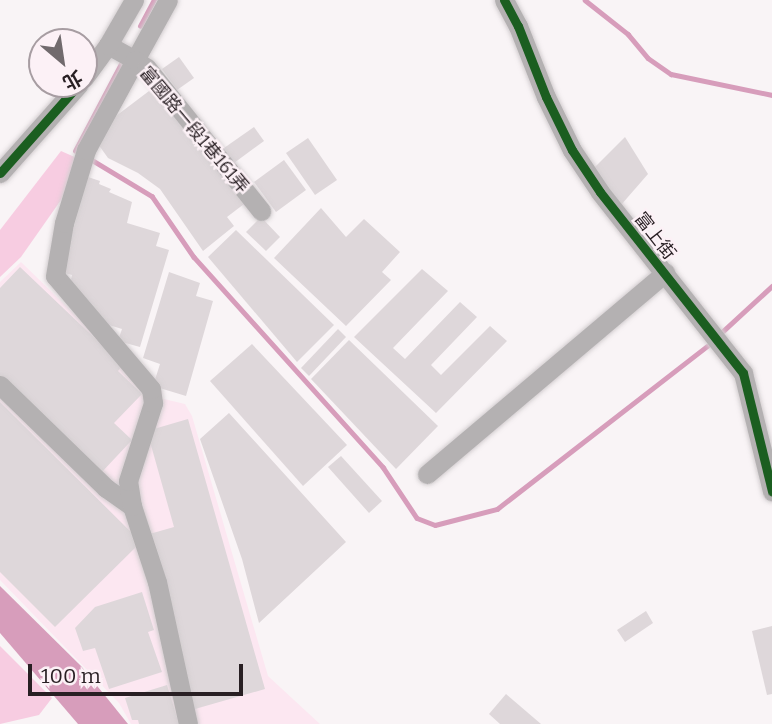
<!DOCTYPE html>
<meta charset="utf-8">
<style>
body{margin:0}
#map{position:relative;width:772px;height:724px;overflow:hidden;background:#f9f4f6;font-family:Bitter,"Noto Sans TC",serif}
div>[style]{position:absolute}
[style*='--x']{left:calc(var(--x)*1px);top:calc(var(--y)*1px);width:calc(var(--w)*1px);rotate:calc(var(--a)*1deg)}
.built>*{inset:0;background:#fce7f1}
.green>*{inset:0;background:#f7cce1}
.water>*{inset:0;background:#d79dbb}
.stream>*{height:4.5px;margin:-2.25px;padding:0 2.25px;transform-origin:2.25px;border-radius:2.25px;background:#d79dbb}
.building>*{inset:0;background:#ded7da}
.roads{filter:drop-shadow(0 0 2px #d3ced0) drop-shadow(0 0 2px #d3ced0)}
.minor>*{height:19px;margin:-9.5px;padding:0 9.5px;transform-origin:9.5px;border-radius:9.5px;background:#b4b1b2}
.cycleway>*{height:9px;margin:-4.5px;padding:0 4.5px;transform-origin:4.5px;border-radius:4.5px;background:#1b5e20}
span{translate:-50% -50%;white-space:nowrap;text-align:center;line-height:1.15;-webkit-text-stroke:5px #fcf1f6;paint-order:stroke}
.street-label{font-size:18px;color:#281f23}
.north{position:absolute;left:28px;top:28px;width:70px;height:70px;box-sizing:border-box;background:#fcf1f6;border:2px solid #a79da2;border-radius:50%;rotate:151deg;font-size:19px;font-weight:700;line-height:28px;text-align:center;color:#281f23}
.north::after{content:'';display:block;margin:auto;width:24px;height:32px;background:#716a6d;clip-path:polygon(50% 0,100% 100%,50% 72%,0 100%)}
.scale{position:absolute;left:28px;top:664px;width:215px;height:32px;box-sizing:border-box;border:4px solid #281f23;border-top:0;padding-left:9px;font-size:21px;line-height:24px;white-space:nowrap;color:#281f23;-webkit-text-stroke:5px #fcf1f6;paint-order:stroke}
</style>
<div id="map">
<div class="built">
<div style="clip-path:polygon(21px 262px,130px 368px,147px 395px,185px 404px,192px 416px,268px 676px,320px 724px,131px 724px,119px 703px,0 580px,0 282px)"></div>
</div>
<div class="green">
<div style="clip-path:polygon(61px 151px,79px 159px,61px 200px,21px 257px,0 277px,0 230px)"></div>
<div style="clip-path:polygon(0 646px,52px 698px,39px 715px,0 724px)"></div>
</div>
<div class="water">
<div style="clip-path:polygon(0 586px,81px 666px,128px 724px,78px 724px,0 633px)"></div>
</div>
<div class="stream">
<div style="--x:585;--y:0;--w:55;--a:38.3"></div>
<div style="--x:628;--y:34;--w:31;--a:50"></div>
<div style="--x:648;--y:58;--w:28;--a:35"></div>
<div style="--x:671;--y:74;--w:103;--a:11.7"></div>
<div style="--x:140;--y:26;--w:30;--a:-62"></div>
<div style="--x:75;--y:151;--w:101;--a:-62.2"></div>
<div style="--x:92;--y:160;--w:70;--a:31"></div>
<div style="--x:152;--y:196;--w:74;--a:55.5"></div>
<div style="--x:194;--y:257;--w:283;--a:48"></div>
<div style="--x:383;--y:467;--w:61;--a:56.3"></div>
<div style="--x:417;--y:518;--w:19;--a:21"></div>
<div style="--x:435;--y:525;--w:64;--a:-14.5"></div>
<div style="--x:497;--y:509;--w:266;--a:-37.8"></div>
<div style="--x:721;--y:333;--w:69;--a:-42.7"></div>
</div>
<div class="building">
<div style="clip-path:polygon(179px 57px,194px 78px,177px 90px,162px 69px)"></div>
<div style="clip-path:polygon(153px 88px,244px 204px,227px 217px,234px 226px,203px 251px,160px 189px,138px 173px,108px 158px,98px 144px,112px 119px)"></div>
<div style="clip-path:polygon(254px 127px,264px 141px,234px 163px,224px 148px)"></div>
<div style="clip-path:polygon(625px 137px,648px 174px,621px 205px,593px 169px)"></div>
<div style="clip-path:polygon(308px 138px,337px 180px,315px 195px,286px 153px)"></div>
<div style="clip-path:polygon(284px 160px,306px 190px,276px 212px,254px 182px)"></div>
<div style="clip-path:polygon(88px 177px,100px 181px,99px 184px,111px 189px,109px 192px,132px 202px,127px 223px,160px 233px,156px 246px,169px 250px,140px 347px,118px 341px,122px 329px,99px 322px,69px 289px,72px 275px,61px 272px)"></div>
<div style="clip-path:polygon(321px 208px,346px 237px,364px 219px,400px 252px,382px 272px,391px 280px,346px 326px,274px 258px)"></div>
<div style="clip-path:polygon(261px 217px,280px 237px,266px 251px,246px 232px)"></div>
<div style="clip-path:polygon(236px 230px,334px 325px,297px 362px,208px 257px)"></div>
<div style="clip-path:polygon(20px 267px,123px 365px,118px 371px,142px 394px,114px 423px,132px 440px,101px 473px,0 377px,0 288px)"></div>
<div style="clip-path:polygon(422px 269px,448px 291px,393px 348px,405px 359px,460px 302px,477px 317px,431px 365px,441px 375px,490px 326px,507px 341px,436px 413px,354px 337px)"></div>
<div style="clip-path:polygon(169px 272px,200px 283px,196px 296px,213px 301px,186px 396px,153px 386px,160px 364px,143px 358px)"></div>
<div style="clip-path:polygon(338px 329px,346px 337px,309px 376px,301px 368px)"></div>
<div style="clip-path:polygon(349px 340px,438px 426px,396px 469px,311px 379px)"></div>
<div style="clip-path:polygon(252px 344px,347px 445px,303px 486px,210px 381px)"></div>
<div style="clip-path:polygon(0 402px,141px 542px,55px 627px,0 572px)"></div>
<div style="clip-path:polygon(229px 413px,346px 542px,259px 623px,242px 559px,200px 439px)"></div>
<div style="clip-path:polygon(188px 419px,265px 689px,195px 709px,146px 535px,174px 527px,147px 431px)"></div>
<div style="clip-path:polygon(341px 456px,382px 501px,369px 513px,328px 467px)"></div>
<div style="clip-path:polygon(142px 592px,154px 630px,148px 632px,162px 672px,109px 689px,95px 648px,83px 651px,75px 628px,95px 607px)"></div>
<div style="clip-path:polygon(646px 611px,653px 623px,625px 642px,617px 630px)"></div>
<div style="clip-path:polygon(772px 626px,772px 694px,767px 695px,752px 631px)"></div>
<div style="clip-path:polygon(167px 685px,179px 724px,139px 724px,138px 720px,132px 720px,125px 698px)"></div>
<div style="clip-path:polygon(506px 694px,541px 724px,500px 724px,489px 714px)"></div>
</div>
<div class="roads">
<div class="minor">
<div style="--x:504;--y:0;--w:30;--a:62"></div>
<div style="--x:518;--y:26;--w:76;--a:68.5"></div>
<div style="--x:546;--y:97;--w:59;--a:63.9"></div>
<div style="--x:572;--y:150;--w:50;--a:56.3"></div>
<div style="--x:600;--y:192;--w:231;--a:51.7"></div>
<div style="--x:743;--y:373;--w:122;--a:76.2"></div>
<div style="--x:108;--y:45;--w:31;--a:29"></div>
<div style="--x:135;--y:60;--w:68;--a:-61.2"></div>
<div style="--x:84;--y:78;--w:41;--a:-54"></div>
<div style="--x:108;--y:45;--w:52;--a:-60"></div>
<div style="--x:0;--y:173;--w:119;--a:-48.4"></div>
<div style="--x:0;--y:385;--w:148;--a:44.2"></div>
<div style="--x:106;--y:488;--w:32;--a:35"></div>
<div style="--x:427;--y:474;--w:312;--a:-40.2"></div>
<div style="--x:188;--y:724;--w:145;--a:-102.3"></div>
<div style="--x:157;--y:582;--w:80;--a:-108.2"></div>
<div style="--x:132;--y:506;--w:25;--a:-99"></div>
<div style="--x:128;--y:481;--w:82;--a:-72.2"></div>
<div style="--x:153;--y:403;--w:14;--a:-98"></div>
<div style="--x:151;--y:389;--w:148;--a:-130.3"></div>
<div style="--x:55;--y:276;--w:54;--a:-80.4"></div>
<div style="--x:64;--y:223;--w:76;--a:-73.2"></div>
<div style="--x:86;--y:150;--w:102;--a:-61.4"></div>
<div style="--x:135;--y:60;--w:14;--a:34"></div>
<div style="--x:147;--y:68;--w:183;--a:51.4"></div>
</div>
</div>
<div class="cycleway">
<div style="--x:504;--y:0;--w:30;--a:62"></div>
<div style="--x:518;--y:26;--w:76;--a:68.5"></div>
<div style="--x:546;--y:97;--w:59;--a:63.9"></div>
<div style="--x:572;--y:150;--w:50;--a:56.3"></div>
<div style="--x:600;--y:192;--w:231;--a:51.7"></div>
<div style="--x:743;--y:373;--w:122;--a:76.2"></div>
<div style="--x:0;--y:173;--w:119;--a:-48.4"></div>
</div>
<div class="street-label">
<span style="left:194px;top:130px;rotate:50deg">富國路一段1巷161弄</span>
<span style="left:655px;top:236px;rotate:52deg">富上街</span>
</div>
<div class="north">北</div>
<div class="scale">100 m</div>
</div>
